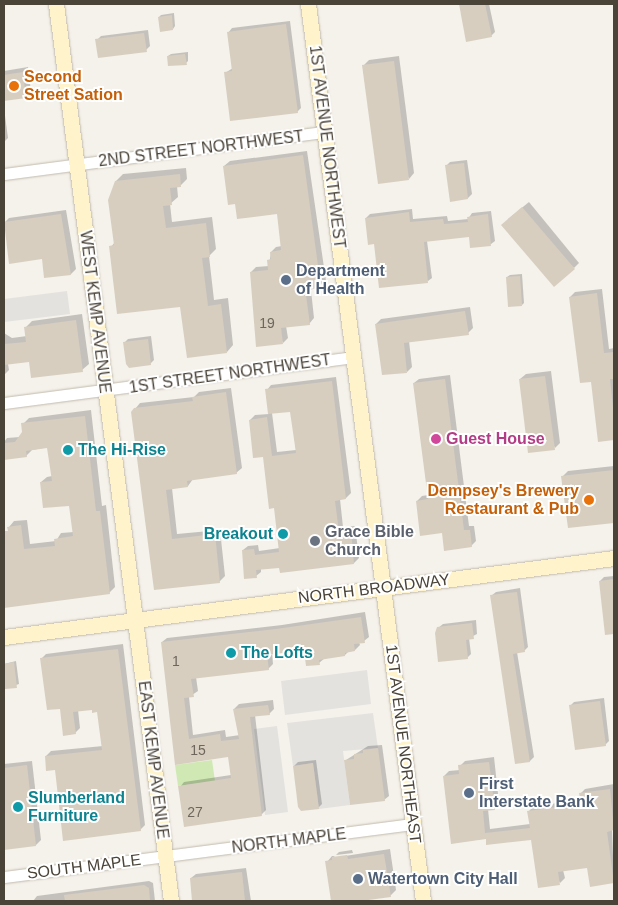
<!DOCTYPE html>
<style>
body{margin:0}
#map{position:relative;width:618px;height:905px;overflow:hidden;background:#f5f2eb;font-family:Arial,sans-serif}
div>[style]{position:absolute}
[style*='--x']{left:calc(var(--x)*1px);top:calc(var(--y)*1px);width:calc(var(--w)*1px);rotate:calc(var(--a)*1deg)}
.green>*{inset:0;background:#d0e9b4}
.parking>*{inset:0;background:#e4e2df}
.shadow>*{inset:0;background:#0003}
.building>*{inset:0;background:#d7cec0}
.roads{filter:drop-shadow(0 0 1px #c1baad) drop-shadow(0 0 1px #c1baad)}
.street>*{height:11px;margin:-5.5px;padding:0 5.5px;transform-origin:5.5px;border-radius:5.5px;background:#fff}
.secondary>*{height:15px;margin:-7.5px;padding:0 7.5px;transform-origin:7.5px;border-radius:7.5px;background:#fff3cb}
.dots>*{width:14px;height:14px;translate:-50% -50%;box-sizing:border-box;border:2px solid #fff;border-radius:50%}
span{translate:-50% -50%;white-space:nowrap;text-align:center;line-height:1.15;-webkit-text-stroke:4px #fff;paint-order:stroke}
.number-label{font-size:14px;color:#6d665a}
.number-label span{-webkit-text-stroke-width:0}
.food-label{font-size:16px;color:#c56008;font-weight:700}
.left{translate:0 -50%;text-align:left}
.right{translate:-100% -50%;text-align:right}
.street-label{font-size:16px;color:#4a4338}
.service-label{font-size:16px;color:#4e5e75;font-weight:700}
.hotel-label{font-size:16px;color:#b23c85;font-weight:700}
.culture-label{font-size:16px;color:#0d838f;font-weight:700}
.worship-label{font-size:16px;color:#5b616d;font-weight:700}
.frame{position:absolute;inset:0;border:5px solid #4a4338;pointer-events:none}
</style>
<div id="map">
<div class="green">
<div style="clip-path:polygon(212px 760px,215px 781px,178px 786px,175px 765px)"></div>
</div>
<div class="parking">
<div style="clip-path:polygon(67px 291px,70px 314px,4px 322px,4px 299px)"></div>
<div style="clip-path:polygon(367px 670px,371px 704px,285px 715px,281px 681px)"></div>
<div style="clip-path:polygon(373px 713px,378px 748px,343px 751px,350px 805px,319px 809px,313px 763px,293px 766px,287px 723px)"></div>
<div style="clip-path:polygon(277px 726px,288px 812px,265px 815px,254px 729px)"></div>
</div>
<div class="shadow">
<div style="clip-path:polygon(460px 4px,489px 4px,495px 32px,491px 36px,467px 40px)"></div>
<div style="clip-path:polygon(174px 13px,175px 26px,173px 29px,159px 17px,161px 15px)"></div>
<div style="clip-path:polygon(290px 21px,301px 108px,297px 112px,225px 73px,233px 68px,228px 33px,232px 28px)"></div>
<div style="clip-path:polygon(148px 30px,150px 46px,146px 50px,97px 40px,101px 36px)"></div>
<div style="clip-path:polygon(188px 52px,188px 61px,186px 63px,168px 56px,171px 54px)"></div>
<div style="clip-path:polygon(399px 56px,414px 173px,409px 179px,364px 65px,369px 60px)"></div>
<div style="clip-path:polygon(28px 67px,31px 92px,26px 97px,4px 100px,4px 71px)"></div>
<div style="clip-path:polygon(4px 108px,8px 138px,4px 142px)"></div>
<div style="clip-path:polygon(307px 151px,326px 281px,311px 290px,314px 318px,309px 324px,286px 326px,288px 338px,283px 343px,251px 272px,256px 267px,269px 266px,271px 252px,276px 247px,282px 246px,278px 212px,236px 202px,224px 166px,230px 161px)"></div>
<div style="clip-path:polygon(467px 160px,472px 194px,468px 198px,451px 200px,446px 166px,450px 162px)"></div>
<div style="clip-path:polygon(186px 168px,187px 179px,181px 185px,177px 186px,178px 197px,170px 204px,172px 222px,212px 217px,216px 249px,209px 256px,214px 300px,228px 298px,233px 345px,227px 352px,181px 305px,111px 247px,115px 242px,116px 181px,123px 174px)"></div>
<div style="clip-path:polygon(529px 202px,579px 263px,574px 268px,508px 219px)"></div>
<div style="clip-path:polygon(412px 209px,413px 219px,447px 216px,448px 221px,468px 219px,472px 213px,491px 211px,495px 241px,491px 244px,472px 246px,470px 236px,427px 241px,432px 278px,428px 281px,375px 243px,366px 218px,370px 214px)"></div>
<div style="clip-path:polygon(66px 210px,76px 269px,71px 274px,45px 277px,43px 258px,4px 223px,9px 218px)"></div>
<div style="clip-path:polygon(522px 274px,524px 303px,522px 305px,507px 277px,510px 275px)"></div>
<div style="clip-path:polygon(602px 289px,609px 349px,614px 348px,614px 439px,599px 441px,592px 380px,570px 297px,575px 292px)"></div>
<div style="clip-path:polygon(470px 307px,473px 328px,468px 333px,409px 341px,412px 367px,407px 372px,376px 324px,381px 319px)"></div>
<div style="clip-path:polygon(82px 314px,89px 364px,82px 370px,30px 360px,8px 364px,9px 370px,4px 375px,4px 333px,12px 338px,27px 336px,26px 327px,32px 321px)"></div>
<div style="clip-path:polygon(151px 336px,154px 360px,150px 364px,124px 343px,128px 339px)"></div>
<div style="clip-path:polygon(551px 371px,560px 443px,555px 448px,520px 379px,526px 374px)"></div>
<div style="clip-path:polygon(450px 375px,469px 526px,474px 526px,476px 541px,471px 546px,443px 532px,417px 501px,422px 496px,428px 495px,414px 383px,419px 379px)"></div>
<div style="clip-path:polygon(evenodd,336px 377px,351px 493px,346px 498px,340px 499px,343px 527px,355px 526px,359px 558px,354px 563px,261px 568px,261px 572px,256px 576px,243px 550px,248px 546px,258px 545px,259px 551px,280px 548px,275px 507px,264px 456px,250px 420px,255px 415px,269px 414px,267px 390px,271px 385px,336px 377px,291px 410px,296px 450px,277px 452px,272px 413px,291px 410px)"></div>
<div style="clip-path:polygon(231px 388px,242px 468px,236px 473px,193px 479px,188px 486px,172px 488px,177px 534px,220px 530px,225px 576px,219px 582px,155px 589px,135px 409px,140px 403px,194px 397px,199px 392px)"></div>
<div style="clip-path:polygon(91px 410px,102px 506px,106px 505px,115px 587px,109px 593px,4px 606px,4px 558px,12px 557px,9px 527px,14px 521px,27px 520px,30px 544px,56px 541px,61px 533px,74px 532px,70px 504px,41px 482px,47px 477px,52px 476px,49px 447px,32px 450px,26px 456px,4px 458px,4px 442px,7px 438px,20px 437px,24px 432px,23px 424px,29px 418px)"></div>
<div style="clip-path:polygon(614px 466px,614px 522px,569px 527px,562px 477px,568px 471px)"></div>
<div style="clip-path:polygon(614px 576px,614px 633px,606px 634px,600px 581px,604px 577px)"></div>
<div style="clip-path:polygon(520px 588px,528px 647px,524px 651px,517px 652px,534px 757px,530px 761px,516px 763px,491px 596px,496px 592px)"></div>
<div style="clip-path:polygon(365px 612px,369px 637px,364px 641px,359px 642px,360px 645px,355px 650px,349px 651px,345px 655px,325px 658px,319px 663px,305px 649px,272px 653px,273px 664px,268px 669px,196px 677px,198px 691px,189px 697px,193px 735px,225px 730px,226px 737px,240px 735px,234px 709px,239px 704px,273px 700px,274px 709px,269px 714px,255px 715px,266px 810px,261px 815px,180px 787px,184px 782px,231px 775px,229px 756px,176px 764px,162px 642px,167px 638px,282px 625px)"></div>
<div style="clip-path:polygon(476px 620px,477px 634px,469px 638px,471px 654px,467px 658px,438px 628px,443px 624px)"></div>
<div style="clip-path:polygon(123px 644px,145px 825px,140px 830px,56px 768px,46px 756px,51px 751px,103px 746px,98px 711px,93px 708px,78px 710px,80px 728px,75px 733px,61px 707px,41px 659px,46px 654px)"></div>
<div style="clip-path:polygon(16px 661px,19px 684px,7px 688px,4px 664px)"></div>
<div style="clip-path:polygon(604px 698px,609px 741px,605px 745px,570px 706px,574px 702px)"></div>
<div style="clip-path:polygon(382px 745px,389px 796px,384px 800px,346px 760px,368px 746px)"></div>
<div style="clip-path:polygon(494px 757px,499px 803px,494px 808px,488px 809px,490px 829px,530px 824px,529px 811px,534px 806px,581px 800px,580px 794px,585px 789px,614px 784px,614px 829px,612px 829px,614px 882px,591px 886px,588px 867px,563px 870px,565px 878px,560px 883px,532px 838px,487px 838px,444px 776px,449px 771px,460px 770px,460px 766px,465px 761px)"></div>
<div style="clip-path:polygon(316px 760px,322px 804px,318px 808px,294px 766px,298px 762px)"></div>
<div style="clip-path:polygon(32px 761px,41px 840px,36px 845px,4px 849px,4px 764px)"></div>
<div style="clip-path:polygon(390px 849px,396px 890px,390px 896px,353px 901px,333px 901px,327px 862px,332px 856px,335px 856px,332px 858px)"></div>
<div style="clip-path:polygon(352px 850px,353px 853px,336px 855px,339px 852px)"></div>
<div style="clip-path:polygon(246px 868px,251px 901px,194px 901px,191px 878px,196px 874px)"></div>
<div style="clip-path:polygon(149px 881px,153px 883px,155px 901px,33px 901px,37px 896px)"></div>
</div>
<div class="building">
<div style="clip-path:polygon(459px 4px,485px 4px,492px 37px,466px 42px)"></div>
<div style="clip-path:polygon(172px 15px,173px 30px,160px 32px,158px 17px)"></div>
<div style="clip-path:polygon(286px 24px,298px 113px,230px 121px,224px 72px,232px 71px,227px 32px)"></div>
<div style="clip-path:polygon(144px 33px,147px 52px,98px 58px,95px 39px)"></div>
<div style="clip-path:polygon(185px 54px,187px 65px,168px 66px,167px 56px)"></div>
<div style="clip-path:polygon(394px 61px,409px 180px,378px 184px,362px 65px)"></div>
<div style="clip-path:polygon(23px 72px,26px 98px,4px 101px,4px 75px)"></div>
<div style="clip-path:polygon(303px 155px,321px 288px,308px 289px,308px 295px,306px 295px,310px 325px,281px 328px,283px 344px,256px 347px,250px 272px,268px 270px,267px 260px,271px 259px,270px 252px,281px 250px,277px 214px,237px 219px,235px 204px,228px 205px,223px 166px)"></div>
<div style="clip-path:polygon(464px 163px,468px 199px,450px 202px,445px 165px)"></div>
<div style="clip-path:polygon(180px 174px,181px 187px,170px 188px,172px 205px,163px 206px,166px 228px,206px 223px,210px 257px,202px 258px,208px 306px,221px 304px,227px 353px,187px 358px,180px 307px,117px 314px,109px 246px,114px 245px,108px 200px,115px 181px)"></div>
<div style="clip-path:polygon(522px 207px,575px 269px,554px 287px,501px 225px)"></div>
<div style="clip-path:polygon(409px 212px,410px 222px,443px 219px,444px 224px,468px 222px,467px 217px,488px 214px,491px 246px,470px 248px,469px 237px,424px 242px,428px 283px,379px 288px,374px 244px,368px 245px,365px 218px)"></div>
<div style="clip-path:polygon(61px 214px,71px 275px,44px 278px,42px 259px,9px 264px,4px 222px)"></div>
<div style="clip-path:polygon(520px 276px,522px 306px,508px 307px,506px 277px)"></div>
<div style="clip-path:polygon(597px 293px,604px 353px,614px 352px,614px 379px,610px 379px,614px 417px,614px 440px,598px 442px,591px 382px,580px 383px,569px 297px)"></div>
<div style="clip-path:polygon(465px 311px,469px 335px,404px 343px,407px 373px,382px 375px,375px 324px)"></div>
<div style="clip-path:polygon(76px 320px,83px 372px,31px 378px,29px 362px,4px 365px,4px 344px,26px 342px,24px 327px)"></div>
<div style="clip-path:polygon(148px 339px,151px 365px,129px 368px,126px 364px,123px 342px)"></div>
<div style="clip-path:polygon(545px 376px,555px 450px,528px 453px,519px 379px)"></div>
<div style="clip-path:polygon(445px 379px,464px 530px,470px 530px,472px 547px,444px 551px,442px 533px,420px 536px,416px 501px,428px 499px,413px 383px)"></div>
<div style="clip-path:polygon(332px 381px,346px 499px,335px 501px,339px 532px,351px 530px,354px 564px,280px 573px,279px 568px,256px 570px,257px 578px,244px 579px,242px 550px,254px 549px,255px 555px,279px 552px,274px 508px,269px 509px,263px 457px,253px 458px,249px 420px,267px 417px,272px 456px,296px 453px,290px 412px,268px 414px,265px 389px)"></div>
<div style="clip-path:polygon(226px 392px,237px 474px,187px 481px,188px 487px,166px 490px,172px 539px,215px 534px,220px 583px,154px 590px,131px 412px,134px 408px,193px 401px,192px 397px)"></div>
<div style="clip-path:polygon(85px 416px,96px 511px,100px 511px,110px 594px,4px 608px,4px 531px,8px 531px,7px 527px,21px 525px,24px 549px,55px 546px,54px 539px,73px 536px,69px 506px,43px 508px,40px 482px,52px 481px,47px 448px,26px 451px,27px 457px,4px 460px,4px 443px,15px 442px,22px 432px,21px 423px)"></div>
<div style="clip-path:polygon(614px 470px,614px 523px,568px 528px,561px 476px)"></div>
<div style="clip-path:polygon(614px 579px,614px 634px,605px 635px,599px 581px)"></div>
<div style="clip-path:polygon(517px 592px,525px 652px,513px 654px,530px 762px,515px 764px,490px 595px)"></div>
<div style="clip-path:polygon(361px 617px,365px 643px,354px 644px,355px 651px,345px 653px,345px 656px,319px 660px,320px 665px,306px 666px,304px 650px,267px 655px,269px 670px,191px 679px,194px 697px,184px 698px,189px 739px,220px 734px,221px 741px,239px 739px,233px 709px,268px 705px,270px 715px,250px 717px,262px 816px,184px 827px,178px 786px,231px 778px,228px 757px,175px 765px,161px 642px,276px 629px)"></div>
<div style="clip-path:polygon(472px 623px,474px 639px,466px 640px,468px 659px,438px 662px,435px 633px,437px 627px)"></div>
<div style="clip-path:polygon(118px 649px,141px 831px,63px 841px,55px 770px,46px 771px,45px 756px,102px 750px,97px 712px,92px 713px,92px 710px,73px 712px,76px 734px,63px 736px,60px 709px,47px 710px,40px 658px)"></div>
<div style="clip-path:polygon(14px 662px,17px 688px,5px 689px,4px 664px)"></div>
<div style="clip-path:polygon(600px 701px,606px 746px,575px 750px,569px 705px)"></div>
<div style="clip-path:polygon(378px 748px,385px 801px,350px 805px,344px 760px,354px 759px,354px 754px,363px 753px,363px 750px)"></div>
<div style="clip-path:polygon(489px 762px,495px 810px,483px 811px,485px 833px,530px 828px,527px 811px,581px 804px,579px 793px,610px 789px,614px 830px,607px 832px,614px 883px,590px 887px,587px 868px,558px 872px,560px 885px,538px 888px,531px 840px,486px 845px,486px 839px,451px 844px,443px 776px,459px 774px,458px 765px)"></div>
<div style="clip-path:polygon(313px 763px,319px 809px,301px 811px,298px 807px,293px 766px)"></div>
<div style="clip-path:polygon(27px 765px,36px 846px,4px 850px,4px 768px)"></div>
<div style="clip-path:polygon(384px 854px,391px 897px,361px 901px,331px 901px,325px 861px,332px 860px,332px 857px,347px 855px,348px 859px)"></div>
<div style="clip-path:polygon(242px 872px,245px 901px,192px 901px,190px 878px)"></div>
<div style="clip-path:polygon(144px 885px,149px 888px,150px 901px,65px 901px,64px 895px)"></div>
</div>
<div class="roads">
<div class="street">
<div style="--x:4;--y:174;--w:324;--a:-7.5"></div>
<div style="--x:4;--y:403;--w:353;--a:-7.5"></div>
<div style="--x:4;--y:877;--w:412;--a:-7.4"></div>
</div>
<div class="secondary">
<div style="--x:56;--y:4;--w:904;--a:82.69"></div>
<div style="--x:308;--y:4;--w:904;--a:82.69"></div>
<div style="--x:4;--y:637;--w:615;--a:-7.38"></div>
</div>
</div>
<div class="dots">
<div style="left:14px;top:86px;background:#e8710a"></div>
<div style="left:286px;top:280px;background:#5c6f8a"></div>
<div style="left:436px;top:439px;background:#d1479c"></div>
<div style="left:68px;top:450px;background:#0f9aa8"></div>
<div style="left:589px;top:500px;background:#e8710a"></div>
<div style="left:283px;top:534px;background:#0f9aa8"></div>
<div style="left:315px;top:541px;background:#6b7280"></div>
<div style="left:231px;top:653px;background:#0f9aa8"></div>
<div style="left:469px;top:793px;background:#5c6f8a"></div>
<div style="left:18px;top:807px;background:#0f9aa8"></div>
<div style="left:358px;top:879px;background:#5c6f8a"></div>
</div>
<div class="number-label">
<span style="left:267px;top:323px">19</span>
<span style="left:176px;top:661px">1</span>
<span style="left:198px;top:750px">15</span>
<span style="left:195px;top:812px">27</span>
</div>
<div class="food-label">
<span class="left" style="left:24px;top:86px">Second<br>Street Sation</span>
<span class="right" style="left:579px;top:500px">Dempsey's Brewery<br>Restaurant &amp; Pub</span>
</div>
<div class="street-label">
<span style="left:327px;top:147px;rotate:83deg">1ST AVENUE NORTHWEST</span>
<span style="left:201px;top:149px;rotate:-7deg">2ND STREET NORTHWEST</span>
<span style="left:95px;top:312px;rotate:83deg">WEST KEMP AVENUE</span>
<span style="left:230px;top:374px;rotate:-8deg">1ST STREET NORTHWEST</span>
<span style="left:374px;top:589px;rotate:-7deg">NORTH BROADWAY</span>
<span style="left:403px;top:744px;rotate:83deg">1ST AVENUE NORTHEAST</span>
<span style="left:153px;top:760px;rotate:83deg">EAST KEMP AVENUE</span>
<span style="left:289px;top:841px;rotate:-7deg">NORTH MAPLE</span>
<span style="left:84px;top:867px;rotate:-7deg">SOUTH MAPLE</span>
</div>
<div class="service-label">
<span class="left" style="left:296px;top:280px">Department<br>of Health</span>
<span class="left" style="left:479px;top:793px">First<br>Interstate Bank</span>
<span class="left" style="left:368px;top:879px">Watertown City Hall</span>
</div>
<div class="hotel-label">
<span class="left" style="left:446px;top:439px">Guest House</span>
</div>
<div class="culture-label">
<span class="left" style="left:78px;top:450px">The Hi-Rise</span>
<span class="right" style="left:273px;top:534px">Breakout</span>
<span class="left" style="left:241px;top:653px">The Lofts</span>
<span class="left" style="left:28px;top:807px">Slumberland<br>Furniture</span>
</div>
<div class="worship-label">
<span class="left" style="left:325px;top:541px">Grace Bible<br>Church</span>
</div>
<div class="frame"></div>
</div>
